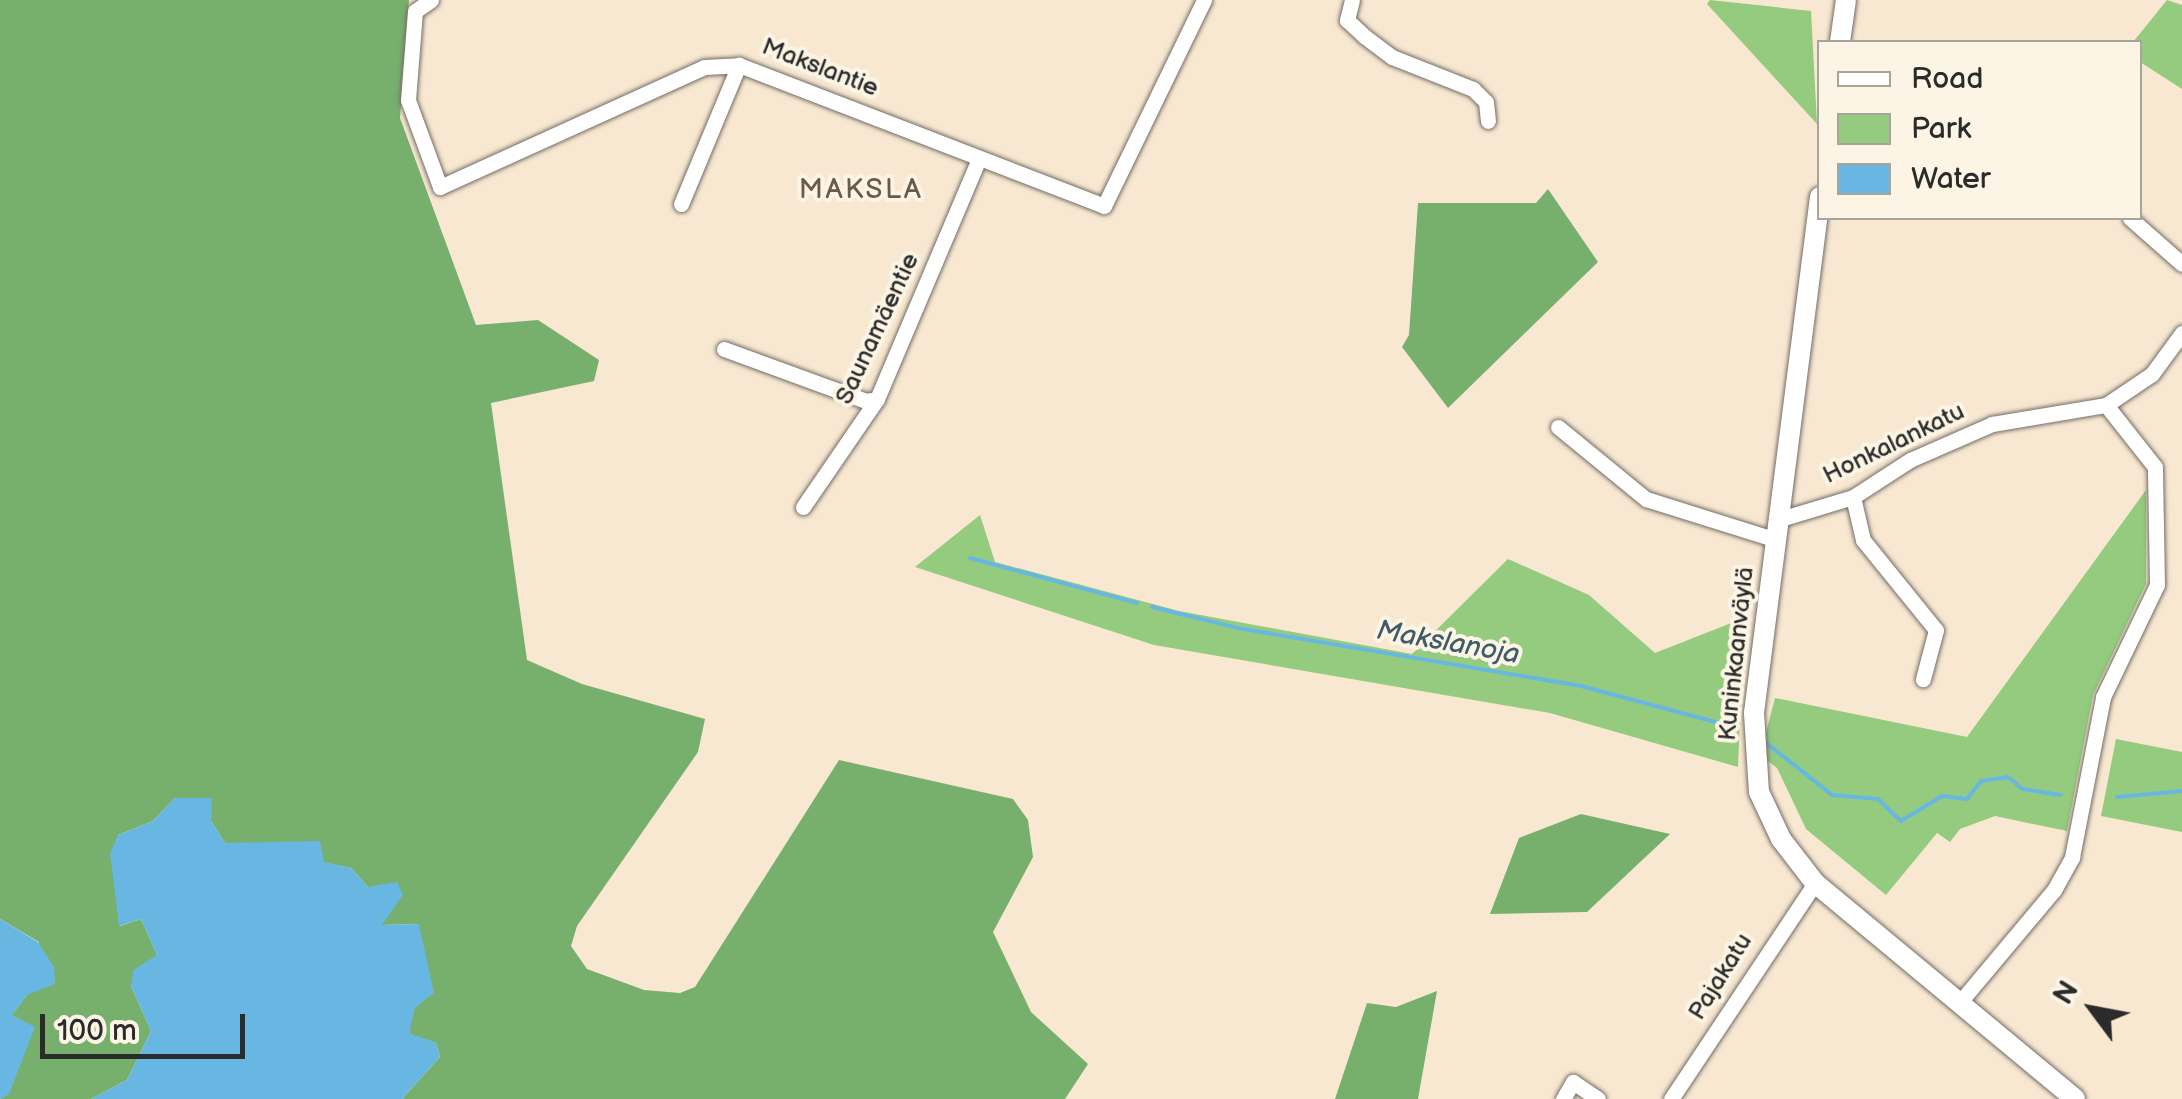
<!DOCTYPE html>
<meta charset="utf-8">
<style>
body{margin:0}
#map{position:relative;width:2182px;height:1099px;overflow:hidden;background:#f8e8d2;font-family:"Balsamiq Sans",sans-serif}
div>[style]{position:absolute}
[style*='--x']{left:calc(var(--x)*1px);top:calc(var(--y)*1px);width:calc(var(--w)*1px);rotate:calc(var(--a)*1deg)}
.green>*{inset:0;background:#94cb7e}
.forest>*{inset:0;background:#77af6d}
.water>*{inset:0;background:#68b7e2}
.stream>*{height:4px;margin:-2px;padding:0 2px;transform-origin:2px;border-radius:2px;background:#68b7e2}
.roads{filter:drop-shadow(0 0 2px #736d65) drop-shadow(0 0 2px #736d65)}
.minor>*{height:15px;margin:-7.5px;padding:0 7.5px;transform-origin:7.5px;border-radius:7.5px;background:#fff}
.tertiary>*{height:20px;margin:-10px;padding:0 10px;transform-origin:10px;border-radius:10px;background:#fff}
span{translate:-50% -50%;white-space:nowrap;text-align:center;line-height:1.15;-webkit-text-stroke:8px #fcf5e5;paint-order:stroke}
.street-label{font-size:25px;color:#2b2b2b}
.neighbourhood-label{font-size:28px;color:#6a5a4c;letter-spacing:2.5px}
.water-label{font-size:28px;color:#405c6b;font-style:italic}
.legend{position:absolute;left:1817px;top:40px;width:325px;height:180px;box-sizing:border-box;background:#fcf5e5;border:2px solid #a8a49b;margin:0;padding:12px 18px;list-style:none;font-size:30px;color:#2b2b2b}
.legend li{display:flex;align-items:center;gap:20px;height:50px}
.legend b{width:50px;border:2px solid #a8a49b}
.north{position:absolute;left:2042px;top:959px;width:100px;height:100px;-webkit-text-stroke:8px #fcf5e5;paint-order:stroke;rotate:302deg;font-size:28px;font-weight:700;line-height:40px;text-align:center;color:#2b2b2b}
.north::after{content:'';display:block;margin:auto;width:35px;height:45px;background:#2b2b2b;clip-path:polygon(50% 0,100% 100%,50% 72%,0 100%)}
.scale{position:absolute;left:40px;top:1014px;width:205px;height:45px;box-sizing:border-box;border:5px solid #2b2b2b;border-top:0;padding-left:12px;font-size:30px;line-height:35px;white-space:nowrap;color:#2b2b2b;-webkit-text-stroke:8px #fcf5e5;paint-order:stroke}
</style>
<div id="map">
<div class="green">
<div style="clip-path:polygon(1710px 0,1811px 11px,1817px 124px,1707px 4px)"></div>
<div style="clip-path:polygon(2167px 0,2182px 5px,2182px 89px,2140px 62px,2140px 42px,2133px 42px)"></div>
<div style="clip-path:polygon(2146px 490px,2146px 584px,2093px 695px,2067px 831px,1995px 816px,1960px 829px,1950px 842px,1937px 833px,1886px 895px,1806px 829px,1777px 768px,1760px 755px,1775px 698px,1967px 737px)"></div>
<div style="clip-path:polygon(980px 515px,995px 562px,1179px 611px,1412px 654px,1508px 559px,1589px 595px,1655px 653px,1744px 618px,1738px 767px,1550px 713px,1154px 645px,915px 567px)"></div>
<div style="clip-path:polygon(2116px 739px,2182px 752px,2182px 832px,2101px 816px)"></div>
</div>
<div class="forest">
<div style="clip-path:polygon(0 0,409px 0,400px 118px,476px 325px,538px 320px,599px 360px,594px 381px,491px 403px,527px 660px,582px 684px,705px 719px,698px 752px,577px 926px,571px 946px,587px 969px,644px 990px,680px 993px,695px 987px,839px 760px,1013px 799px,1028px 820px,1033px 857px,993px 932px,1031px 1012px,1088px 1064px,1065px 1099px,402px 1099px,440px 1057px,436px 1043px,409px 1034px,418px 924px,382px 925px,368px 887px,351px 868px,225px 843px,211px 821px,211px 798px,175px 798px,153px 821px,118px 835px,120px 926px,141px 919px,157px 955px,131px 986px,151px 1031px,127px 1080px,91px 1099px,0 1099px,9px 1093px,11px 1016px,27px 995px,39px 942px,0 919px)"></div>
<div style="clip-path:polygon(1548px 189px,1598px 262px,1448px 408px,1402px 347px,1409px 335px,1418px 203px,1536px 203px)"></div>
<div style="clip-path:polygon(1581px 814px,1670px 834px,1587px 912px,1490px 914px,1519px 838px)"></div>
<div style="clip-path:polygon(1437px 991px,1418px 1099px,1335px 1099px,1367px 1003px,1396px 1007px)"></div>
</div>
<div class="water">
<div style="clip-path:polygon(175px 798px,212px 798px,211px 821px,225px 843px,320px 841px,324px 862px,351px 868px,368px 887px,397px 882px,403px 895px,382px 925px,419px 924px,434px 993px,415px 1008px,409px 1033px,436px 1043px,440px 1057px,402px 1099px,91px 1099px,127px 1080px,151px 1031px,131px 986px,133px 970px,157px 955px,141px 919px,119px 926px,110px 853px,118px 835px,153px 821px)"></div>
<div style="clip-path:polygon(0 919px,38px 942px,54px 967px,55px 984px,27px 995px,12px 1015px,35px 1027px,9px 1094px,0 1099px)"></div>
</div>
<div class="stream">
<div style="--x:970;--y:558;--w:173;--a:15.1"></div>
<div style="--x:1152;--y:607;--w:89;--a:13.7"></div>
<div style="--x:1238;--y:628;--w:348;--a:9.6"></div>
<div style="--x:1581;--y:686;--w:158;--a:15"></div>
<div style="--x:1765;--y:742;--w:85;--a:38.3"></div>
<div style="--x:1832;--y:795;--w:46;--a:5"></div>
<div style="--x:1878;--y:799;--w:32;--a:44"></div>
<div style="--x:1901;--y:821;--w:48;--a:-31.4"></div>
<div style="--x:1942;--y:796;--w:25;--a:7"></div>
<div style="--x:1967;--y:799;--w:23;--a:-52"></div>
<div style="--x:1981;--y:781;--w:27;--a:-8"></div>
<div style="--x:2008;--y:777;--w:19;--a:39"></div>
<div style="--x:2023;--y:789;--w:38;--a:9"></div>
<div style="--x:2117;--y:797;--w:65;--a:-5.3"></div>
</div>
<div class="roads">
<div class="minor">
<div style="--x:431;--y:0;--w:19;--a:145"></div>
<div style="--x:415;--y:11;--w:89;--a:94.5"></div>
<div style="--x:408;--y:100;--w:93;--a:69.8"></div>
<div style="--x:440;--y:187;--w:290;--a:-24.4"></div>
<div style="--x:704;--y:67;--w:35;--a:-3"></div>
<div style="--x:739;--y:65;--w:391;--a:21.1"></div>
<div style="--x:1104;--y:206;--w:229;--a:-64.1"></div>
<div style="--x:1352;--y:0;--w:21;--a:104"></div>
<div style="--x:1347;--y:20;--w:23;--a:43"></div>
<div style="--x:1364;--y:36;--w:35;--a:37"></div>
<div style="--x:1392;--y:57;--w:87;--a:21.6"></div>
<div style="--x:1473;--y:89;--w:18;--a:45"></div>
<div style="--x:1486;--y:102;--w:19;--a:84"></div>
<div style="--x:681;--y:204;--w:151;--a:-67.4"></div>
<div style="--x:2130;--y:218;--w:69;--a:41.5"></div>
<div style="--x:724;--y:349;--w:151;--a:20.1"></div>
<div style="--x:866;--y:401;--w:11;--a:-10"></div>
<div style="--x:1558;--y:427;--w:114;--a:39.3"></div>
<div style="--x:1646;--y:499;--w:134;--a:17.4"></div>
<div style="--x:1853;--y:497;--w:44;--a:76.9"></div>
<div style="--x:1863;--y:540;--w:116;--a:51"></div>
<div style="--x:1936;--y:630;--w:51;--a:104.9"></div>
<div style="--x:803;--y:507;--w:131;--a:-55.6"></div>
<div style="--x:877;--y:399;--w:259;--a:-67"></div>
<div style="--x:1777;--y:520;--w:79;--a:-16.8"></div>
<div style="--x:1853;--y:497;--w:68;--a:-33"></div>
<div style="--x:1910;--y:460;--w:90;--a:-23.7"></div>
<div style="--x:1992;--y:424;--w:116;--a:-9.5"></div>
<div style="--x:2106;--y:405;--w:55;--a:-34"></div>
<div style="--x:2152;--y:374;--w:51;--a:-53.8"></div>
<div style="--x:1960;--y:1002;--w:146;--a:-50"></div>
<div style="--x:2054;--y:890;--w:38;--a:-61"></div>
<div style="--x:2072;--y:857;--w:163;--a:-79"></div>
<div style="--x:2103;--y:697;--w:124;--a:-64.3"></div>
<div style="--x:2157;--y:585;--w:118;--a:-91"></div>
<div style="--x:2155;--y:467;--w:79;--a:-128.3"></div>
<div style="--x:1563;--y:1099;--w:20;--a:-60"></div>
<div style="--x:1573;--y:1082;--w:30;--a:34"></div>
<div style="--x:1671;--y:1099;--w:260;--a:-56.3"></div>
</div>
<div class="tertiary">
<div style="--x:1840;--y:42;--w:42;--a:-81.9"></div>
<div style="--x:1820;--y:197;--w:520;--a:97.29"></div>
<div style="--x:1754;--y:713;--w:79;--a:86.4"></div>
<div style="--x:1759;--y:792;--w:52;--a:64.9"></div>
<div style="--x:1781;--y:839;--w:56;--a:52.3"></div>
<div style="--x:1815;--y:883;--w:338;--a:39.7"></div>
</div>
</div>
<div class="street-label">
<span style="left:820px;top:68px;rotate:21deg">Makslantie</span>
<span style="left:878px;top:329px;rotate:-65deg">Saunamäentie</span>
<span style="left:1894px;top:444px;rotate:-26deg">Honkalankatu</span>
<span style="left:1737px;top:654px;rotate:-84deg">Kuninkaanväylä</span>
<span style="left:1721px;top:977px;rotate:-58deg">Pajakatu</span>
</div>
<div class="neighbourhood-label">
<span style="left:861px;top:190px">MAKSLA</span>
</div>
<div class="water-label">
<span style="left:1448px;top:643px;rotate:10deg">Makslanoja</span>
</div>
<ul class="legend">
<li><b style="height:12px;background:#fff"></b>Road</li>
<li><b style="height:28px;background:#94cb7e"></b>Park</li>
<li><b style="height:28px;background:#68b7e2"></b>Water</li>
</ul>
<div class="north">N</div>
<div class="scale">100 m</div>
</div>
